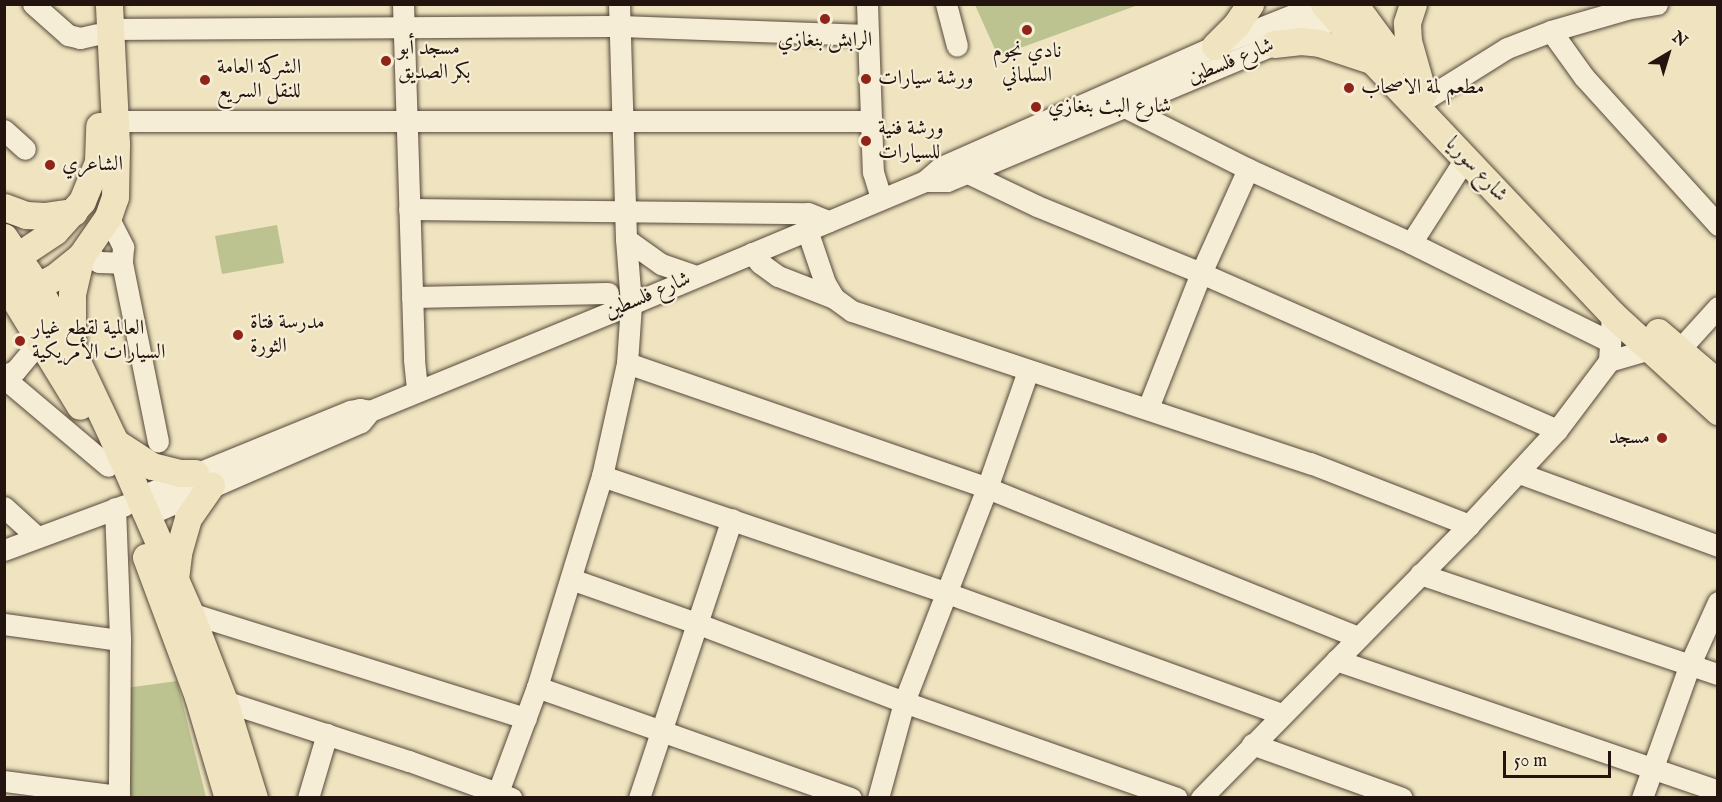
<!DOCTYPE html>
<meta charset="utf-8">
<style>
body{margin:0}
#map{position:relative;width:1722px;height:802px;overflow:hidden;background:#efe4bf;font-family:"IM FELL English",Amiri,serif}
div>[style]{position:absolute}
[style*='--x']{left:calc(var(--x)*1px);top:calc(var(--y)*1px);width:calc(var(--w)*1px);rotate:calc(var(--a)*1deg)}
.green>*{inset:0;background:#bcc390}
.roads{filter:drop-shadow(0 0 2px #56483b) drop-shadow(0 0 2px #56483b)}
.minor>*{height:21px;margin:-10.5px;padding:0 10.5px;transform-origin:10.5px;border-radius:10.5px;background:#f5edd5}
.major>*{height:27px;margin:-13.5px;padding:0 13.5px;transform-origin:13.5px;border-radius:13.5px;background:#efe4bf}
.dots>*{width:16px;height:16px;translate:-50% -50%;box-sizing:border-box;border:3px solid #f5edd5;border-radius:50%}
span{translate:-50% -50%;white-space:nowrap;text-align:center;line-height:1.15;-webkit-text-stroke:4.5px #f5edd5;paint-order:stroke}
.poi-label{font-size:21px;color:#23140f}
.left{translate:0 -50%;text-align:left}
.right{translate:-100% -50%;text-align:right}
.street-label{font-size:21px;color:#23140f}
.frame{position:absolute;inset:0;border:6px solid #23140f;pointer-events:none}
.north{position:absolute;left:1638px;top:24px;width:60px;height:60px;-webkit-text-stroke:4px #f5edd5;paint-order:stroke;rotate:38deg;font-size:16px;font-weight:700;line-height:24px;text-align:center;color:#23140f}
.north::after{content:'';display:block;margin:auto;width:21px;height:27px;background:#23140f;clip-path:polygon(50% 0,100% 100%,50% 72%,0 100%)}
.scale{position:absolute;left:1503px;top:751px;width:108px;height:27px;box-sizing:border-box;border:3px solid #23140f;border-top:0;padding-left:8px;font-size:18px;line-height:21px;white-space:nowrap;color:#23140f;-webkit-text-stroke:4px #f5edd5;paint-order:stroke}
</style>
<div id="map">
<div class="green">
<div style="clip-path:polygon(975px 5px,1138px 5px,998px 56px)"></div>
<div style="clip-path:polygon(277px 225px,284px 263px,222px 274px,215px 236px)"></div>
<div style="clip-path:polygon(177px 681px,206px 797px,126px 798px,126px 688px)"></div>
</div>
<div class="roads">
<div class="minor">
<div style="--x:33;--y:4;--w:47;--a:41.5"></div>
<div style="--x:68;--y:35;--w:12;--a:14"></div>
<div style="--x:80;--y:38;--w:17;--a:-13"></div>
<div style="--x:403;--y:4;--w:356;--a:88.2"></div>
<div style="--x:414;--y:360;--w:31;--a:84"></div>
<div style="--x:867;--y:4;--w:168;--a:88"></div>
<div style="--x:873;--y:172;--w:28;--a:73"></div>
<div style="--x:946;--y:4;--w:43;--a:75.3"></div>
<div style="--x:1657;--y:4;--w:30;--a:171"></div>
<div style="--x:1627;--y:9;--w:79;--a:163.9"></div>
<div style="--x:1551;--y:31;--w:57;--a:54.3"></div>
<div style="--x:1584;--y:77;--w:200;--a:47.8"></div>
<div style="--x:109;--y:29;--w:511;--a:-0.34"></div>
<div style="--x:620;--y:26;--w:248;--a:2.1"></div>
<div style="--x:1427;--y:98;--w:94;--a:-32"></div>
<div style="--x:1507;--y:48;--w:47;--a:-21.1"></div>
<div style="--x:1123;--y:106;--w:140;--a:26.7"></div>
<div style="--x:1248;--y:169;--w:179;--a:24.4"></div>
<div style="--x:1411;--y:243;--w:222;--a:26.4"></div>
<div style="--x:115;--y:121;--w:756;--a:0"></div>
<div style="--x:4;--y:130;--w:28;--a:42"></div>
<div style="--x:968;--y:173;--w:76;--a:25.6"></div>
<div style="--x:1037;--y:206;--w:177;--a:22.2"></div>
<div style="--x:1201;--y:273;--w:389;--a:23.8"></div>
<div style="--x:925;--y:181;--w:22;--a:0"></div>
<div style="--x:947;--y:181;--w:436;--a:-22.7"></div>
<div style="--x:409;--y:209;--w:399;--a:0.6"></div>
<div style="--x:808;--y:213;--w:22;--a:22"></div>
<div style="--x:108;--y:217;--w:34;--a:63"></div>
<div style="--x:123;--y:247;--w:16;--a:94"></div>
<div style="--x:122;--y:263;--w:182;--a:78.6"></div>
<div style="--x:807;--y:230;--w:56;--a:71.2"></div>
<div style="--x:825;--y:283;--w:17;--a:59"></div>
<div style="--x:834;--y:298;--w:22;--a:36"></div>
<div style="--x:852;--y:311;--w:483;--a:18.4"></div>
<div style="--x:1310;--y:463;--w:171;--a:21.3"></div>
<div style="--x:626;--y:239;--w:43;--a:35.5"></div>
<div style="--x:661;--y:264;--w:36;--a:19"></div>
<div style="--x:1411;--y:243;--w:100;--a:-57.3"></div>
<div style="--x:84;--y:252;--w:18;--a:34"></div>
<div style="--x:99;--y:262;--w:23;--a:2"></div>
<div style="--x:752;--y:253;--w:13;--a:51"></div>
<div style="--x:760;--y:263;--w:22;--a:36"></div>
<div style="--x:778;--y:276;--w:60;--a:21.4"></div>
<div style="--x:412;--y:297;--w:196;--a:-1.2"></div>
<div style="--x:1679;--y:350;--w:58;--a:-47.8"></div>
<div style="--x:1609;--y:361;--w:43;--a:-16.3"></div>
<div style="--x:627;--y:363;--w:381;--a:19.1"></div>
<div style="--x:987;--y:488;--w:400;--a:21.9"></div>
<div style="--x:4;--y:375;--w:12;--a:-20"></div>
<div style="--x:15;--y:371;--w:40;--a:-50"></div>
<div style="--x:4;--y:378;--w:136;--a:40.2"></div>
<div style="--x:1148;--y:408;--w:145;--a:-68.6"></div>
<div style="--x:1201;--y:273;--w:114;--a:-65.7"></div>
<div style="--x:1519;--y:473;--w:212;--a:20.1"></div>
<div style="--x:602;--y:476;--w:364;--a:18.7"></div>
<div style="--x:947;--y:593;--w:356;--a:19.9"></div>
<div style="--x:139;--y:497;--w:228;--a:-22.2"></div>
<div style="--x:350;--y:411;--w:10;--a:-11"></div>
<div style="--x:360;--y:409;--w:10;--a:11"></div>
<div style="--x:370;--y:411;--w:282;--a:-22.3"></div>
<div style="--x:631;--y:304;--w:319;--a:-22.7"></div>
<div style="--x:925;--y:181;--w:21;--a:-41"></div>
<div style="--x:941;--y:167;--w:300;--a:-23.8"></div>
<div style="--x:1215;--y:46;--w:113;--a:-21.8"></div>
<div style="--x:4;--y:507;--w:45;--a:42.3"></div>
<div style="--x:115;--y:508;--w:132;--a:87.8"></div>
<div style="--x:120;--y:640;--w:158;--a:90.4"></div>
<div style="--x:147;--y:515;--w:233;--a:-23.5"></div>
<div style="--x:361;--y:422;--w:14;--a:-51"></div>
<div style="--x:4;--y:550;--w:129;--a:-20.4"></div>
<div style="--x:1420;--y:574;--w:314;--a:18.6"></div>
<div style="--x:571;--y:579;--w:133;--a:19.4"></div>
<div style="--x:696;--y:623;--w:222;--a:20.8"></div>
<div style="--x:904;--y:702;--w:289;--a:19.4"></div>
<div style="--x:190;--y:613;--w:352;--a:17.4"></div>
<div style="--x:4;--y:624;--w:117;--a:7.9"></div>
<div style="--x:1336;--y:660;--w:404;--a:18.9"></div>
<div style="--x:537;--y:687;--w:333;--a:19.5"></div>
<div style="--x:224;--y:701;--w:194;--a:18"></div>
<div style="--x:409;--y:761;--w:109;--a:19.9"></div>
<div style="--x:1252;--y:744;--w:159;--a:19.8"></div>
<div style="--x:4;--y:781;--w:116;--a:7.4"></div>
<div style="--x:498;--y:792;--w:112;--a:-69.6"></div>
<div style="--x:537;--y:687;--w:221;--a:-72.9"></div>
<div style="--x:602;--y:476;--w:116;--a:-77.5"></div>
<div style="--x:627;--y:363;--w:59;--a:-86.1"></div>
<div style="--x:631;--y:304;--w:65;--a:-94.4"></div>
<div style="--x:626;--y:239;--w:235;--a:-91.7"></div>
<div style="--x:308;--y:798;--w:67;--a:-73.5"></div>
<div style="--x:639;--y:798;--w:294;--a:-71.6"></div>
<div style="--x:878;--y:798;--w:99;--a:-74.8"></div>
<div style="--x:904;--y:702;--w:230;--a:-68.8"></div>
<div style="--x:987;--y:488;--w:124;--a:-70.7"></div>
<div style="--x:1201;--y:798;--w:383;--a:-45.5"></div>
<div style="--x:1469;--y:525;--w:129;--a:-47.2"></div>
<div style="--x:1557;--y:430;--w:86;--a:-53"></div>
<div style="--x:1609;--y:361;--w:47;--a:-86.3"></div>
<div style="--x:1642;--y:798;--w:142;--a:-70.3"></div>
<div style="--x:1690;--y:664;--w:68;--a:-65.7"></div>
</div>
<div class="major">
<div style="--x:1324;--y:4;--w:75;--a:49.3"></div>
<div style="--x:1373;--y:61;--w:348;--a:46.6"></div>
<div style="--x:1612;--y:314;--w:144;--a:42.5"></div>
<div style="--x:1354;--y:4;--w:71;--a:53.6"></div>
<div style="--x:1413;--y:4;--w:20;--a:108"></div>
<div style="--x:1407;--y:23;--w:18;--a:87"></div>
<div style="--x:1408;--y:41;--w:55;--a:74.2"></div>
<div style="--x:1274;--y:44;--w:27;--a:-6"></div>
<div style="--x:1301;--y:41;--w:18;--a:6"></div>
<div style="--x:1319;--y:43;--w:52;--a:18.1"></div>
<div style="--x:1215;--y:46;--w:30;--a:-45"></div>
<div style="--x:1236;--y:25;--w:25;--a:-56"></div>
<div style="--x:4;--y:207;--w:23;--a:20"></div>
<div style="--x:26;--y:215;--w:18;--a:3"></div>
<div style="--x:44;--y:216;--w:30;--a:-8"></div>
<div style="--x:4;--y:237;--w:60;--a:55.8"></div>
<div style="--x:38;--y:287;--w:75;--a:62.1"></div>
<div style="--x:73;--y:353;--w:94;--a:64.8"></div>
<div style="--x:113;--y:438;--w:191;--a:66.3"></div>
<div style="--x:190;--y:613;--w:94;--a:68.9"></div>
<div style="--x:224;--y:701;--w:102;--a:72.8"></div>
<div style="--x:4;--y:265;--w:61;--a:-33.7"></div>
<div style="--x:55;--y:231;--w:40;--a:-48"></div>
<div style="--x:82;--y:201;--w:42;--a:-67.7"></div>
<div style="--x:98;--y:162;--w:36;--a:-88"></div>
<div style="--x:4;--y:282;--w:145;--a:58.5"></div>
<div style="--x:21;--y:295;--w:38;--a:-28"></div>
<div style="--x:55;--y:277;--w:33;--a:-39"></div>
<div style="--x:81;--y:256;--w:47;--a:-55.3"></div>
<div style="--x:108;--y:217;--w:21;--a:-71"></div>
<div style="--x:115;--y:197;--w:53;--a:-88.9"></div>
<div style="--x:116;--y:144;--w:140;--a:-92.9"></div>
<div style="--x:1658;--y:332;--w:79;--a:40.4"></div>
<div style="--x:72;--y:343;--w:49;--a:-90"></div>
<div style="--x:72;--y:294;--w:39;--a:-77"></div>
<div style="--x:115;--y:442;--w:44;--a:33"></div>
<div style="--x:152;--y:466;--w:29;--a:14"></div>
<div style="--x:180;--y:473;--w:15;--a:0"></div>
<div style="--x:146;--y:557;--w:149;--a:69.6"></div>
<div style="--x:198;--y:697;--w:105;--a:73.5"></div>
<div style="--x:175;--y:579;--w:26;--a:-83"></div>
<div style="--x:178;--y:553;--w:36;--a:-74"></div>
<div style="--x:188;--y:518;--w:40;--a:-55.1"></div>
</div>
</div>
<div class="dots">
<div style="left:825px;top:19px;background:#8f2418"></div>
<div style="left:1027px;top:30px;background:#8f2418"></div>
<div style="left:386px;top:61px;background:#8f2418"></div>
<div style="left:866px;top:79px;background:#8f2418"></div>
<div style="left:205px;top:80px;background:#8f2418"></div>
<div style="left:1349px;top:88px;background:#8f2418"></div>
<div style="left:1036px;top:107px;background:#8f2418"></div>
<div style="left:866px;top:141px;background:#8f2418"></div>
<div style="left:50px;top:165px;background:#8f2418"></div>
<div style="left:238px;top:335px;background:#8f2418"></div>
<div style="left:20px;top:341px;background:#8f2418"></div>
<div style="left:1662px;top:438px;background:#8f2418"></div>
</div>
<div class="poi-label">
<span style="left:825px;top:41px">الرابش بنغازي</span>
<span class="left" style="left:398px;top:61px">مسجد أبو<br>بكر الصديق</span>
<span style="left:1027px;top:64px">نادي نجوم<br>السلماني</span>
<span class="left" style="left:217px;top:80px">الشركة العامة<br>للنقل السريع</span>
<span class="left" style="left:878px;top:79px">ورشة سيارات</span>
<span class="left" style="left:1361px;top:88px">مطعم لمة الاصحاب</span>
<span class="left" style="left:1048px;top:107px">شارع البث بنغازي</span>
<span class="left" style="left:878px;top:141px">ورشة فنية<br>للسيارات</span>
<span class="left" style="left:62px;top:165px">الشاعري</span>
<span class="left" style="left:250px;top:335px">مدرسة فتاة<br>الثورة</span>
<span class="left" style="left:32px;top:341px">العالمية لقطع غيار<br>السيارات الأمريكية</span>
<span class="right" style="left:1650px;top:438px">مسجد</span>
</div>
<div class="street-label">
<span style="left:1231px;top:62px;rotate:-22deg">شارع فلسطين</span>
<span style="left:1476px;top:170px;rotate:47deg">شارع سوريا</span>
<span style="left:648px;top:296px;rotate:-23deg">شارع فلسطين</span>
</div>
<div class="frame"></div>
<div class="north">N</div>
<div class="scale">50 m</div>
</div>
